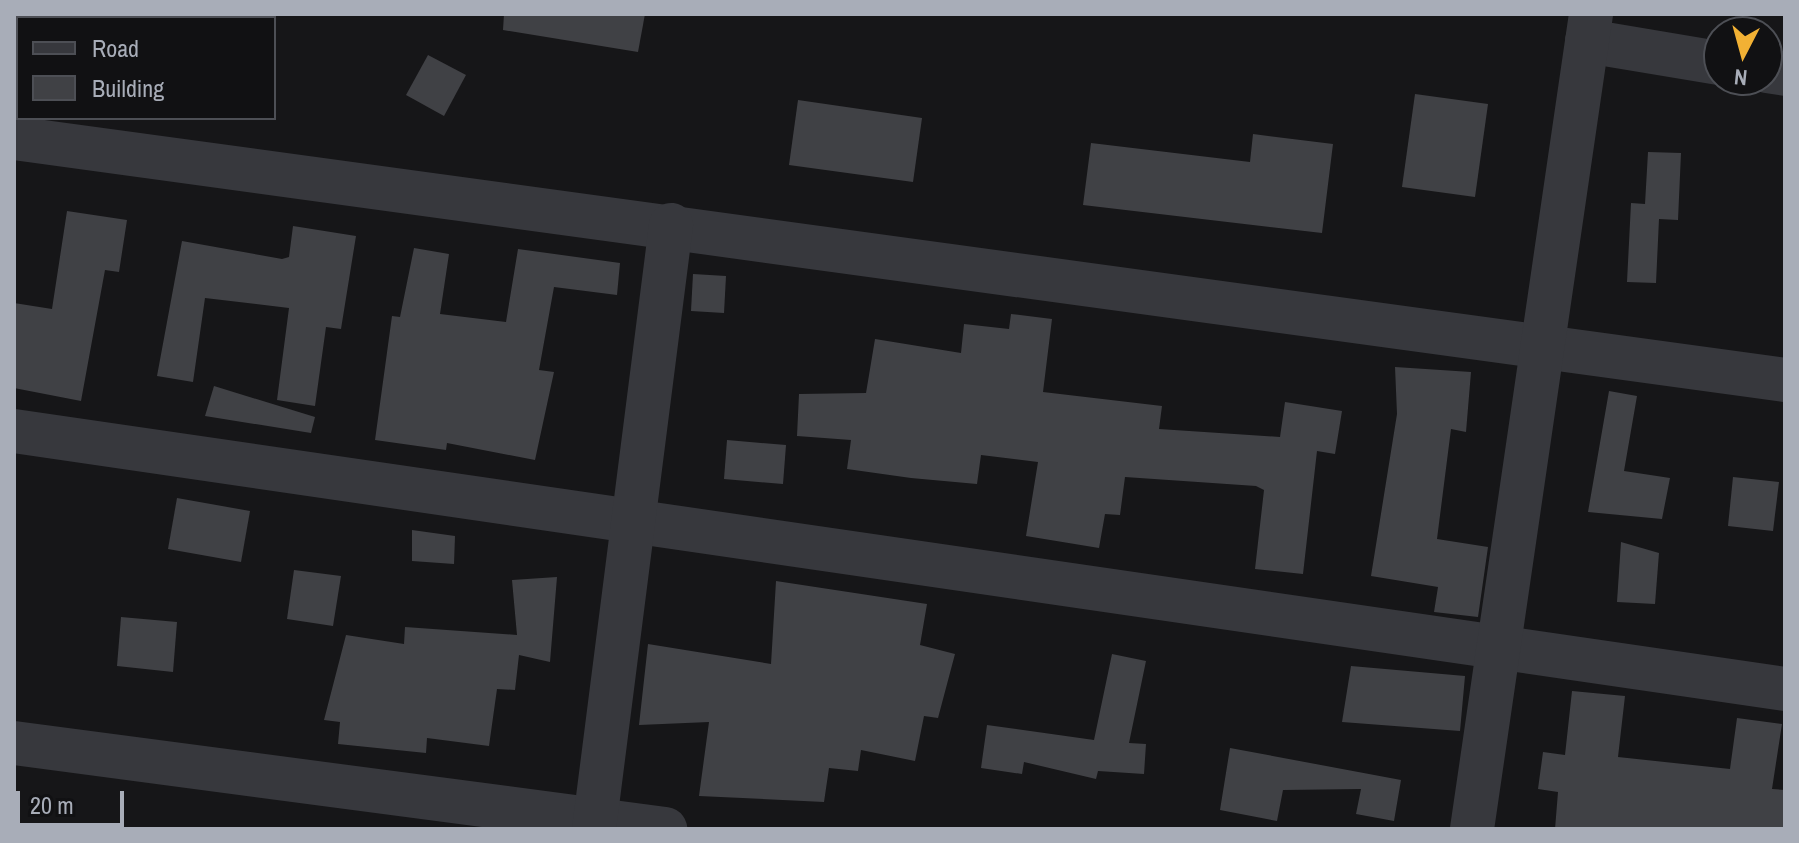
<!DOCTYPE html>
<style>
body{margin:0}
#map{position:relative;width:1799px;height:843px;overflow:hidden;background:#161618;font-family:"Archivo Narrow",sans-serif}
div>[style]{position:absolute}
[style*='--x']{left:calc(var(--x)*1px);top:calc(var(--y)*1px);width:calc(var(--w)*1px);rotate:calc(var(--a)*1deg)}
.building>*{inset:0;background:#404145}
.minor>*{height:44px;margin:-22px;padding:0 22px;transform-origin:22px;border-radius:22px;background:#37383d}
span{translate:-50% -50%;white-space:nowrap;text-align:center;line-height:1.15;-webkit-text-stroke:8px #111113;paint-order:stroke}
.frame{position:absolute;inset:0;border:16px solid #a8adb8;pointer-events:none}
.legend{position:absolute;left:16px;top:16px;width:260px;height:104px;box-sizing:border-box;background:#111113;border:2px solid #4d4f55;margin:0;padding:10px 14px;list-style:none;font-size:24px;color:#a8adb8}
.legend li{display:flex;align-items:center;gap:16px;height:40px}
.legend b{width:40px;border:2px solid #4d4f55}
.north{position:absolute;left:1703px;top:16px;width:80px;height:80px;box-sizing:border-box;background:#111113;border:2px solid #4d4f55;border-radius:50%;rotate:186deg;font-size:22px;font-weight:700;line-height:32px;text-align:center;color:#a8adb8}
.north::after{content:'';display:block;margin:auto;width:28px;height:36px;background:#f2b134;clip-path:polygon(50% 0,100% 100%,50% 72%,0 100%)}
.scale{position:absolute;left:16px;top:791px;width:108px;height:36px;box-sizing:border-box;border:4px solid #a8adb8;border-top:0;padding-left:10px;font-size:24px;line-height:28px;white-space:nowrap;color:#a8adb8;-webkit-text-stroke:6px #111113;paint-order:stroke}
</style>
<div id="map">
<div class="building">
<div style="clip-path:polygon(504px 14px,645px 14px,638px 52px,503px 30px)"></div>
<div style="clip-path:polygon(428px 55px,466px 75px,444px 116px,406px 95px)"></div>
<div style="clip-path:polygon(1415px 94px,1488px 104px,1475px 197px,1402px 187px)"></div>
<div style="clip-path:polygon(798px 100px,922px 118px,913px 182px,789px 165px)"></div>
<div style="clip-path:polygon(1253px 134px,1333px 144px,1322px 233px,1083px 205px,1091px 143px,1250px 162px)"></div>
<div style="clip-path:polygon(1648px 152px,1681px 153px,1678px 220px,1659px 219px,1656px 283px,1627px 282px,1631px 203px,1645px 204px)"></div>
<div style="clip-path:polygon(67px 211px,127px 220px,119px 272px,105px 270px,81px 401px,14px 388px,14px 303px,52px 309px)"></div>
<div style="clip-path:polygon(293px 226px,356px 236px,341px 329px,326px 327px,315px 406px,277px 400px,289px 308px,205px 298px,193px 382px,157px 376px,182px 241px,282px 259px,289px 257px)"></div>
<div style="clip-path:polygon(414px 248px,449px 254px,440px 314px,506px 322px,518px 249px,620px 263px,617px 295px,554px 287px,539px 370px,554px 372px,535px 460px,447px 443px,446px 450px,375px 440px,392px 316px,400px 317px)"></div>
<div style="clip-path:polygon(693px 274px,726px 276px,724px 313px,691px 311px)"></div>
<div style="clip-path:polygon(1011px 314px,1052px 319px,1043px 392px,1162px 406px,1159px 429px,1280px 437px,1285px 402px,1342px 411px,1335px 454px,1317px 451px,1303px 574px,1255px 569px,1264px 490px,1256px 486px,1125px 477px,1120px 515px,1105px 514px,1099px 548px,1026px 536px,1038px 462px,981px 455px,977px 484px,911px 478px,847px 469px,851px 440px,797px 436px,799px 394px,866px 393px,875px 339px,961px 353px,964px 324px,1009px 329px)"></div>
<div style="clip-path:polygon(1395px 367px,1471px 372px,1466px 432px,1451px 429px,1437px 539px,1488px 547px,1478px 617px,1434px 612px,1438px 587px,1371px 576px,1397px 414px)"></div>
<div style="clip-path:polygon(214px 386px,315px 417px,311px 433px,205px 416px)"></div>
<div style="clip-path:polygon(1609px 391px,1637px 396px,1624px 471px,1670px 478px,1662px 519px,1588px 512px)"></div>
<div style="clip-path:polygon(727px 440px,786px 445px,783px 484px,724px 479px)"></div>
<div style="clip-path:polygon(1733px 477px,1779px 482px,1773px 531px,1728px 526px)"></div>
<div style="clip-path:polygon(177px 498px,250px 511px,241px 562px,168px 549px)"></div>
<div style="clip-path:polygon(412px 530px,455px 536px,454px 564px,412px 561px)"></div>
<div style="clip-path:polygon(1621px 542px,1659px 553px,1655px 604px,1617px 602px)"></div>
<div style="clip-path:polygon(294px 570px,341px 576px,333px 626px,287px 619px)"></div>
<div style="clip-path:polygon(557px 577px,550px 662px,519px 655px,515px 690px,497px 689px,489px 746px,427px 738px,426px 753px,338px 744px,340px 722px,324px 720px,346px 635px,404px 644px,405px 627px,517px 635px,512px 580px)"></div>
<div style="clip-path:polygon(776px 581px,927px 604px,920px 645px,955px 654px,938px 718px,924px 716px,915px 761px,861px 750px,858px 771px,829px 768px,824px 802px,699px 796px,709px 722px,639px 725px,648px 644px,771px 664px)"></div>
<div style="clip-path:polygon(121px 617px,177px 622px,173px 672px,117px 666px)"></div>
<div style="clip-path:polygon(1112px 654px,1146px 661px,1129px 743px,1146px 744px,1144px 774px,1098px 771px,1096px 779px,1024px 762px,1022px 774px,981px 768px,987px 725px,1094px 740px)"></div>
<div style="clip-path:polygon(1351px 666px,1465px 676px,1460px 731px,1342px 722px)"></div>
<div style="clip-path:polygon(1572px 691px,1625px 696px,1618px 757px,1730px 769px,1737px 718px,1782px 724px,1772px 789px,1785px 790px,1785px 829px,1555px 829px,1558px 792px,1538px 789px,1543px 752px,1565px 755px)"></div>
<div style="clip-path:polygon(1230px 748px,1401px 780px,1394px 821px,1356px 814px,1361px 789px,1283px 790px,1277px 821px,1220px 810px)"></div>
</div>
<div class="minor">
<div style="--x:1587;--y:41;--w:134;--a:9.5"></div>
<div style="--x:1767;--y:71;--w:18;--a:9"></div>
<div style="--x:14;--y:138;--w:1787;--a:7.78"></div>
<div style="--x:14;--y:431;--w:1790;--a:8.29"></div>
<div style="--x:14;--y:743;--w:657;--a:7.53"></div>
<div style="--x:594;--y:829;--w:609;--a:-82.73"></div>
<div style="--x:1472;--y:829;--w:824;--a:-81.69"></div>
</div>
<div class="frame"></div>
<ul class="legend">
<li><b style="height:10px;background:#37383d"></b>Road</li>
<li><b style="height:22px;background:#404145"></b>Building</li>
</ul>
<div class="north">N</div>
<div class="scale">20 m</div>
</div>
